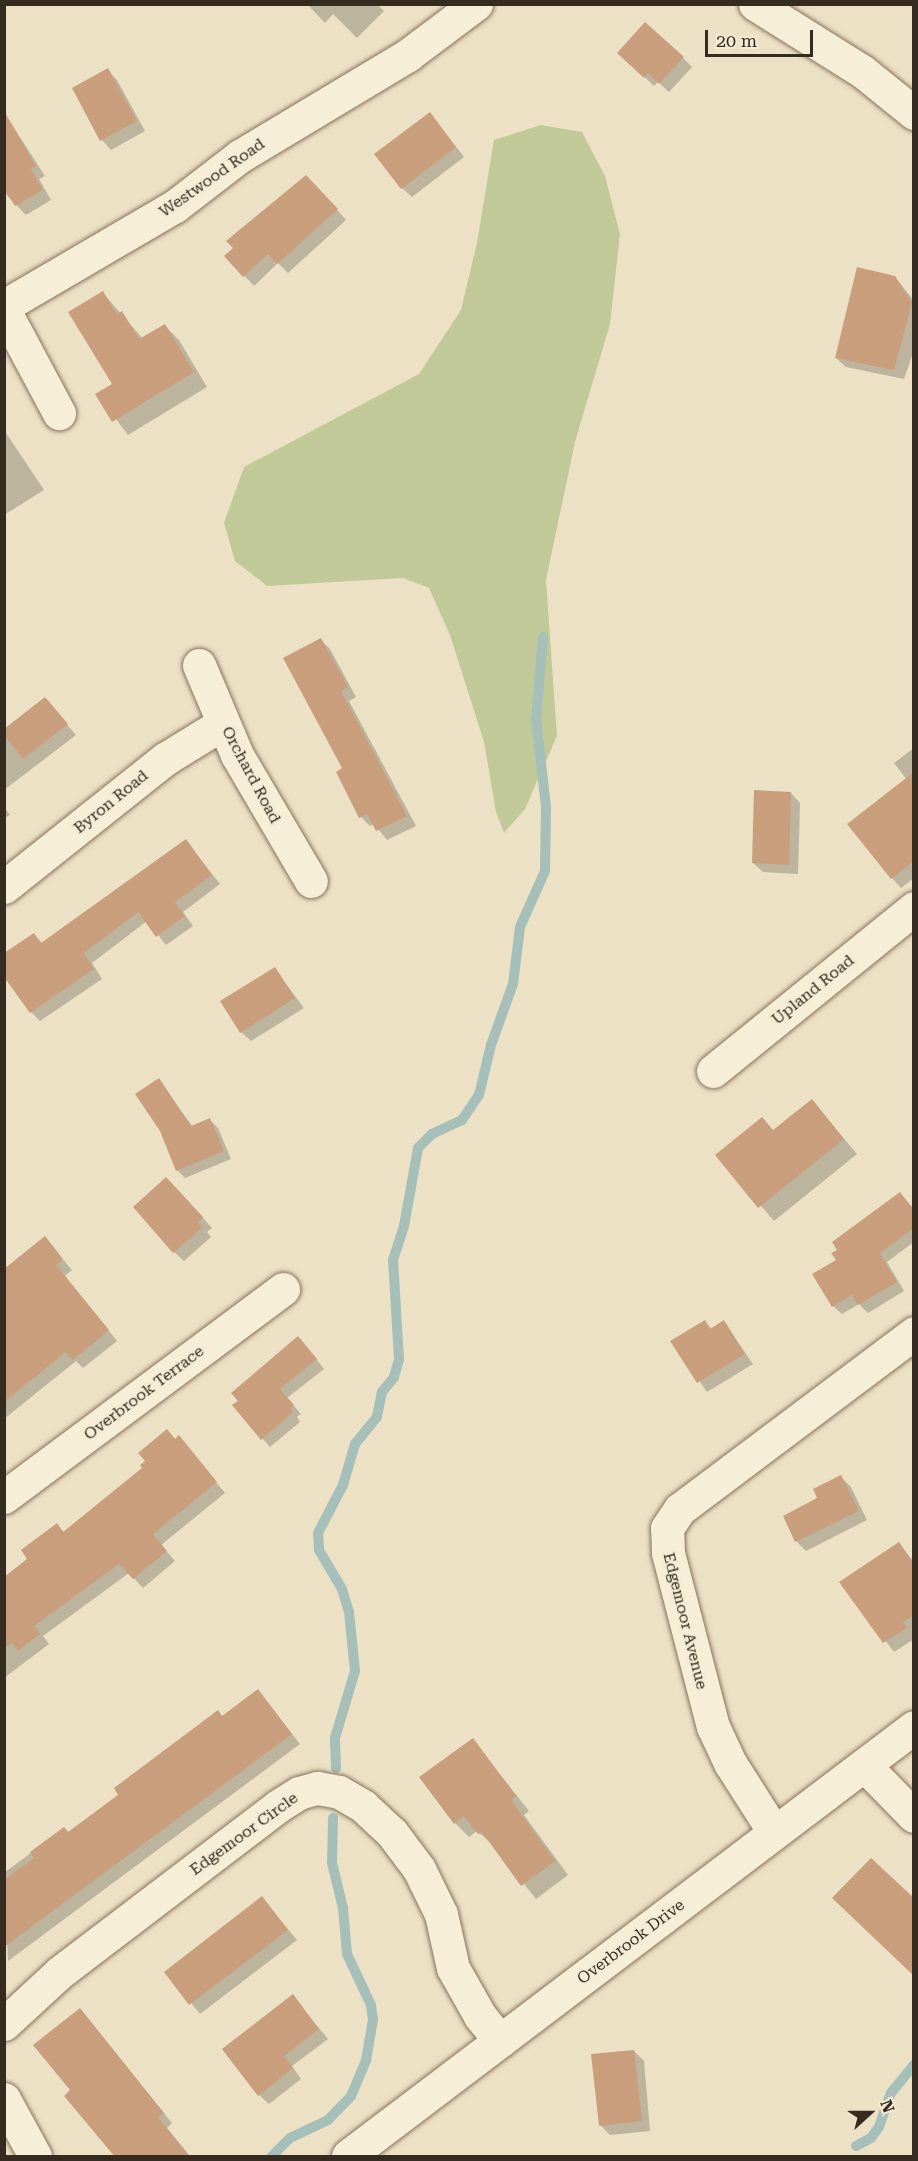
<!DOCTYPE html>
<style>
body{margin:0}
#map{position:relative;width:918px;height:2161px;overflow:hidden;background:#ece1c5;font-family:"Roboto Serif",serif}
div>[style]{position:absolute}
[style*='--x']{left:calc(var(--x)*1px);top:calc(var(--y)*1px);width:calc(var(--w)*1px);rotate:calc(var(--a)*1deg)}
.green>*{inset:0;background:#c2c999}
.shadow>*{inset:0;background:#0003}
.stream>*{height:10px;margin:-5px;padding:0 5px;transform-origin:5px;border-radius:5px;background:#a6bfb9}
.building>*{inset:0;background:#c89e7d}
.roads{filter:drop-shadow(0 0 2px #86735c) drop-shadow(0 0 2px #86735c)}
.street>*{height:33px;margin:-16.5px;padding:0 16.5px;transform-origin:16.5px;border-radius:16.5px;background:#f7eed7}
.secondary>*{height:33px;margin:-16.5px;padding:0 16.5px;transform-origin:16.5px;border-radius:16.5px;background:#f7eed7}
span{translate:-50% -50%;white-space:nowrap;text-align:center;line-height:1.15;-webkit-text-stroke:4.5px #f4ebd4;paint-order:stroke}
.street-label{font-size:16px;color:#362b1f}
.frame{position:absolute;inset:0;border:6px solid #362b1f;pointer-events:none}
.north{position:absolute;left:840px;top:2083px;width:60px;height:60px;-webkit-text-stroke:4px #f4ebd4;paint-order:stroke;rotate:69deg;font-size:16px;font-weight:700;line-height:24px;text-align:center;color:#362b1f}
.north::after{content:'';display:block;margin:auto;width:21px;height:27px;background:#362b1f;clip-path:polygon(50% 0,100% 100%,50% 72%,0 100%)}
.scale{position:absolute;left:705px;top:30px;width:108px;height:27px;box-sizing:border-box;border:3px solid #362b1f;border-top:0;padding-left:8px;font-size:18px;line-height:21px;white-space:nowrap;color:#362b1f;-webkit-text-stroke:4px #f4ebd4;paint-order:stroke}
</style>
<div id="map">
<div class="green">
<div style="clip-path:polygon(541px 125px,582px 132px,605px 176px,620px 234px,610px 324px,575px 442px,546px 580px,557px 736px,525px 809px,504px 833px,496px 812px,484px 742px,450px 635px,429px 588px,403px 578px,267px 586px,235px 561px,224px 523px,244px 467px,419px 374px,461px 310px,477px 243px,494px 140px)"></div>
</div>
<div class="shadow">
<div style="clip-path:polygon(307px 4px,377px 4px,384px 11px,357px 38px,333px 14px,325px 23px)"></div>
<div style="clip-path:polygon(683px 58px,692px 67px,669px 92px,658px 82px,654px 86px,629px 62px)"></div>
<div style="clip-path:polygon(107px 70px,117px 80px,145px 131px,111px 150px,102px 140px)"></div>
<div style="clip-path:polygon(430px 114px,464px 157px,412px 197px,402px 188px)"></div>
<div style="clip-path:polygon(7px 117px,45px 176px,39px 179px,51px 200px,26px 215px,4px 192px)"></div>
<div style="clip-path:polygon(316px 186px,346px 220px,288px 273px,278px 263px,254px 286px,226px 256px)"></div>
<div style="clip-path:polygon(895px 277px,914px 301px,914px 350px,904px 379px,846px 367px,836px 358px)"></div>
<div style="clip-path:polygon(103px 293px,143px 339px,165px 326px,179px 340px,207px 387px,128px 435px,97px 394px,114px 384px)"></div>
<div style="clip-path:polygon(4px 430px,44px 490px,4px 515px)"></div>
<div style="clip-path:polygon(320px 639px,330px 649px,356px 697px,349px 701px,416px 826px,387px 840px,374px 824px,370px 826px,361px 817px,344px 769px)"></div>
<div style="clip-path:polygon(45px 699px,76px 735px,4px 790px,4px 731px)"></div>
<div style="clip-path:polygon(914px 748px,914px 789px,894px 763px)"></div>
<div style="clip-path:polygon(791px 793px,800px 803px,798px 874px,763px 872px,753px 863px)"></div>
<div style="clip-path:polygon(4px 807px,10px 815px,4px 818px)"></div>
<div style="clip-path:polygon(914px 814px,914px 878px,901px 888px,892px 878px)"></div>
<div style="clip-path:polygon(186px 841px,220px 884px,183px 912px,193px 926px,166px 945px,147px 921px,92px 963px,102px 979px,40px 1021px,31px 1012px,34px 935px,43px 944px)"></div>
<div style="clip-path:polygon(275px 969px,304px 1008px,251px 1041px,241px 1032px)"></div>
<div style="clip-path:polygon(158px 1080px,193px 1127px,210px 1120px,218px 1128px,231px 1159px,185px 1178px,177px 1170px)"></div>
<div style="clip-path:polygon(812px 1101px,857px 1154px,774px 1221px,717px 1155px,762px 1119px,774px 1131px)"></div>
<div style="clip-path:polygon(176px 1188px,212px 1228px,207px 1232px,211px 1237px,184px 1261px,174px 1252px)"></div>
<div style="clip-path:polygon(900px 1194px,914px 1209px,914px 1242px,887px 1262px,904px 1291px,868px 1313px,859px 1304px,842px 1314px,833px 1306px)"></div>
<div style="clip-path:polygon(45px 1238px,72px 1270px,65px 1276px,117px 1341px,83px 1368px,76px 1361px,4px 1419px,4px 1317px)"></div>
<div style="clip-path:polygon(705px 1322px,712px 1329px,724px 1322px,753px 1364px,707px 1392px,672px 1342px)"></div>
<div style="clip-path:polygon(306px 1346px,324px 1369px,287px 1398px,301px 1414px,297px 1417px,300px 1422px,270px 1447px,234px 1406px)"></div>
<div style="clip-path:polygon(179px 1437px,225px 1493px,161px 1545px,175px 1561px,143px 1588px,129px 1573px,43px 1636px,49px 1644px,4px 1678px,4px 1579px,29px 1560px,57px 1525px,65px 1533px)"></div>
<div style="clip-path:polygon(841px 1477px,851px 1487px,867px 1520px,806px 1551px,796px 1541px,819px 1499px)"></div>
<div style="clip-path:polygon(899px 1544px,914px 1562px,914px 1639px,894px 1652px,842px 1583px)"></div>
<div style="clip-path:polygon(258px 1691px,300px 1744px,8px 1961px,4px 1873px,63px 1829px,68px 1834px,121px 1795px,218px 1712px,223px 1717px)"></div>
<div style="clip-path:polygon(473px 1740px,529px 1811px,524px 1815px,568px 1875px,536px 1899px,494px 1846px,477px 1831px,469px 1837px,455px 1823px)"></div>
<div style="clip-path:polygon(262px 1898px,297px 1940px,200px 2014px,166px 1972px)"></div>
<div style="clip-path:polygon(292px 1996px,328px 2039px,292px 2066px,301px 2079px,269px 2104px,259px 2095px)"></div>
<div style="clip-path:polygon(80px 2010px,172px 2123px,167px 2128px,190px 2156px,115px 2156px,72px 2091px)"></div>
<div style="clip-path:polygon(634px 2051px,644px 2061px,650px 2131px,610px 2135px,600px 2125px)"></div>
</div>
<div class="stream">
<div style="--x:336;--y:1768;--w:30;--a:-92"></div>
<div style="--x:335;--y:1738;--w:70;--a:-73.4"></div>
<div style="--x:355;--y:1671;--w:59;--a:-95.8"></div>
<div style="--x:349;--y:1612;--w:24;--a:-107"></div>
<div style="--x:342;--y:1589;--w:45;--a:-120.5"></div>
<div style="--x:319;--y:1550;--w:17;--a:-93"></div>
<div style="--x:318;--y:1533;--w:54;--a:-62.5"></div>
<div style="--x:343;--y:1485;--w:43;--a:-73.7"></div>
<div style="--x:355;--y:1444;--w:35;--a:-51"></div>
<div style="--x:377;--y:1417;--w:25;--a:-79"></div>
<div style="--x:382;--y:1392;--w:19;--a:-51"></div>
<div style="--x:394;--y:1377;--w:18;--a:-74"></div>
<div style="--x:399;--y:1360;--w:100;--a:-93.4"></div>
<div style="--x:393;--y:1260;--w:36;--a:-72"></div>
<div style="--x:404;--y:1226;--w:79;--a:-79.8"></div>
<div style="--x:418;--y:1148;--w:20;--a:-45"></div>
<div style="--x:432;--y:1134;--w:33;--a:-25"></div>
<div style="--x:462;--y:1120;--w:30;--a:-56"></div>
<div style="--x:479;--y:1095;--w:51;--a:-76.5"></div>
<div style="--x:491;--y:1045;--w:65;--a:-70.2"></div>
<div style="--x:513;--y:984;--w:57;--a:-83"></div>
<div style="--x:520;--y:927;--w:61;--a:-65.9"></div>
<div style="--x:545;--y:871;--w:64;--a:-89.1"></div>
<div style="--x:546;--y:807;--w:89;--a:-96.5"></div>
<div style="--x:536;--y:719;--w:82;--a:-85.1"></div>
<div style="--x:856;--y:2146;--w:17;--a:-28"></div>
<div style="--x:871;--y:2138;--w:14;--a:-54"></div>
<div style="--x:879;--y:2127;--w:36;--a:-71"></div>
<div style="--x:891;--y:2093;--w:36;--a:-51"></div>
<div style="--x:272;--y:2156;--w:25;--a:-45"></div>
<div style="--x:290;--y:2138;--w:42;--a:-25.3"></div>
<div style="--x:328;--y:2120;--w:33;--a:-46"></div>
<div style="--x:351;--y:2096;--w:39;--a:-67"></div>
<div style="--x:366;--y:2060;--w:41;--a:-80.1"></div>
<div style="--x:373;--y:2020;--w:15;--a:-98"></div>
<div style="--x:371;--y:2005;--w:56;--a:-115.2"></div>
<div style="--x:347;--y:1954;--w:46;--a:-95"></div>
<div style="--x:343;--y:1908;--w:46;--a:-103.7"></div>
<div style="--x:332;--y:1863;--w:45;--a:-88.7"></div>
</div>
<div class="building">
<div style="clip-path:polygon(645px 22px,684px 57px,659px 84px,648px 73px,644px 78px,617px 53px)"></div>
<div style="clip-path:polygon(108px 68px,137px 121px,100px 141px,72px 88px)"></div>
<div style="clip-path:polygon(4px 111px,36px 166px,31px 169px,43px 190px,15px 206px,4px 189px)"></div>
<div style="clip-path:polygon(430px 112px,456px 147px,401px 189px,374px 154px)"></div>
<div style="clip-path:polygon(306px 175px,338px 209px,277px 264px,268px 254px,243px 277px,224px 256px,233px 248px,226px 241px)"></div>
<div style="clip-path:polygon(857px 267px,895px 276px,912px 303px,894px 370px,835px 358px)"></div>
<div style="clip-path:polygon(103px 291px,117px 315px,122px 311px,139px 339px,165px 324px,194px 372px,112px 422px,95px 394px,112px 384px,68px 312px)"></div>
<div style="clip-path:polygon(321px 638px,348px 687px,341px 691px,407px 816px,376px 831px,367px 814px,359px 818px,336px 772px,342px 768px,283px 658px)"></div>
<div style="clip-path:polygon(45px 697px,68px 724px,23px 759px,4px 735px,4px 729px)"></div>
<div style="clip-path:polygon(914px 772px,914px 861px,891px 879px,847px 824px)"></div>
<div style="clip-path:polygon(754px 790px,791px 792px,789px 865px,752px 863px)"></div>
<div style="clip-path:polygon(186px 839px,212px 875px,175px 902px,185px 916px,156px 937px,138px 912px,84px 953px,94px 969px,30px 1013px,4px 977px,4px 953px,34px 933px,41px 943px)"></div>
<div style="clip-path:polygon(275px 967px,295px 998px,240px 1033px,220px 1001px)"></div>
<div style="clip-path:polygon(159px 1078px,191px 1126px,210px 1118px,224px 1151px,176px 1171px,160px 1131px,135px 1094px)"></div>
<div style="clip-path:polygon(812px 1099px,844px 1139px,758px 1208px,715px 1155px,762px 1117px,773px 1130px)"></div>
<div style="clip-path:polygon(166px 1177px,203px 1217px,198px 1222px,203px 1227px,173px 1253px,133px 1207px)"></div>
<div style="clip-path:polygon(900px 1192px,914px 1210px,914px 1228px,880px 1253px,897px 1282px,858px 1305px,852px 1295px,832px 1307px,812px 1274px,836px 1260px,831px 1253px,837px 1250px,832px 1242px)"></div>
<div style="clip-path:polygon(45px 1236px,63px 1259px,56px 1265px,109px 1330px,73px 1360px,66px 1352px,4px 1402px,4px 1269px)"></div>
<div style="clip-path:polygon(705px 1320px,710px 1329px,724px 1320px,745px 1354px,697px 1383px,670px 1341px)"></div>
<div style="clip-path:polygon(298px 1336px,317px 1359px,280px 1389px,294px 1405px,290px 1408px,293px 1412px,261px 1440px,232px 1405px,238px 1401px,231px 1393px)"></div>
<div style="clip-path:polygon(167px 1429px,175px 1439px,179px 1435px,217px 1482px,153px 1534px,167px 1551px,133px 1579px,119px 1564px,34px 1626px,40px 1634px,18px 1651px,12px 1643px,4px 1648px,4px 1577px,27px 1559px,21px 1550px,57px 1523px,63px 1532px,142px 1468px,140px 1465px,145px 1461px,138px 1453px)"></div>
<div style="clip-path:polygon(841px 1475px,859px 1511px,795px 1542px,783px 1516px,817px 1498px,813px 1489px)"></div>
<div style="clip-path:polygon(899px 1542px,914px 1564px,914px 1615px,903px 1622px,907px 1628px,883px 1643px,839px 1582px)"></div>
<div style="clip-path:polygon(258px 1689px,292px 1734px,4px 1947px,4px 1880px,34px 1858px,30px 1852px,64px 1827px,68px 1832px,118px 1795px,114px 1788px,218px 1710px,222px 1716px)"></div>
<div style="clip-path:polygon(473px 1738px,516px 1796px,511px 1800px,555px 1861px,521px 1886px,482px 1832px,478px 1834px,464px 1816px,454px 1824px,419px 1777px)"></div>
<div style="clip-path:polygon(871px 1858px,914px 1898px,914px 1976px,832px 1898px)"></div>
<div style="clip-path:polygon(262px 1896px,288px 1930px,189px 2005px,164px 1972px)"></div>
<div style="clip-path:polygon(293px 1994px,319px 2029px,284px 2056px,293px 2068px,258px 2096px,222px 2049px)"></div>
<div style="clip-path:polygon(80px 2008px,164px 2113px,158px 2117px,190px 2157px,115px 2157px,64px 2096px,70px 2090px,33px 2045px)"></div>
<div style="clip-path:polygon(634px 2050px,642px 2121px,599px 2126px,591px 2054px)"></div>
</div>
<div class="roads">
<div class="street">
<div style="--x:755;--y:4;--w:126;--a:32.1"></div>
<div style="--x:862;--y:71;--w:67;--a:38.9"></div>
<div style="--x:4;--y:306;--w:198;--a:-30.3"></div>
<div style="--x:175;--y:206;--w:82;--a:-37.6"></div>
<div style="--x:240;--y:156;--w:196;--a:-31"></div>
<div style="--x:408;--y:55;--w:85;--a:-36.9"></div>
<div style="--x:4;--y:310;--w:117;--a:61.9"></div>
<div style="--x:199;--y:665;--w:98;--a:67.1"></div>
<div style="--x:237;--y:755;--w:146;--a:59.6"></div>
<div style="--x:4;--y:887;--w:206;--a:-38.5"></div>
<div style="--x:165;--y:759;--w:67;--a:-31.6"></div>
<div style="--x:713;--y:1071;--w:259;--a:-39"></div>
<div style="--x:4;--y:1497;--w:348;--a:-36.7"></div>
<div style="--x:864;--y:1765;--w:71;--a:45.6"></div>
<div style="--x:774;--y:1832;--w:82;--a:-122.5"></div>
<div style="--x:730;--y:1763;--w:40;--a:-115"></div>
<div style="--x:713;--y:1727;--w:180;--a:-104.5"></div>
<div style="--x:668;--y:1553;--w:25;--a:-92"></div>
<div style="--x:667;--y:1528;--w:23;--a:-56"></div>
<div style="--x:680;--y:1509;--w:293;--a:-36.9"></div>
<div style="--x:4;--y:2024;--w:75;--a:-42.8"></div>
<div style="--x:59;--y:1973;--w:275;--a:-37.3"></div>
<div style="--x:278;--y:1806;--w:25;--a:-32"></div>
<div style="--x:299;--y:1793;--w:19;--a:-16"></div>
<div style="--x:317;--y:1788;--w:22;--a:10"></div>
<div style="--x:339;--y:1792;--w:28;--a:30"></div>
<div style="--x:363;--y:1806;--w:40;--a:43"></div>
<div style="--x:392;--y:1833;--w:45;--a:53.1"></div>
<div style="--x:419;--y:1869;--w:50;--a:63.9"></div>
<div style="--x:441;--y:1914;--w:55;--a:77.5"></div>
<div style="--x:453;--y:1968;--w:55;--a:60.6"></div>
<div style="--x:480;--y:2016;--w:32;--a:51"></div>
<div style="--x:4;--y:2099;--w:65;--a:61.5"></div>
</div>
<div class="secondary">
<div style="--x:348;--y:2156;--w:710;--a:-37.16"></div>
</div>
</div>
<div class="street-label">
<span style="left:212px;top:178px;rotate:-35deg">Westwood Road</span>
<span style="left:251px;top:775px;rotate:62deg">Orchard Road</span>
<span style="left:111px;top:802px;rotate:-39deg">Byron Road</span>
<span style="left:813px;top:990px;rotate:-39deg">Upland Road</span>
<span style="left:144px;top:1393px;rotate:-37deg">Overbrook Terrace</span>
<span style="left:685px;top:1621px;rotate:76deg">Edgemoor Avenue</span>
<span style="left:244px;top:1834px;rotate:-36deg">Edgemoor Circle</span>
<span style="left:631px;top:1942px;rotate:-37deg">Overbrook Drive</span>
</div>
<div class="frame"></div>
<div class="north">N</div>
<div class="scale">20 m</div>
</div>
